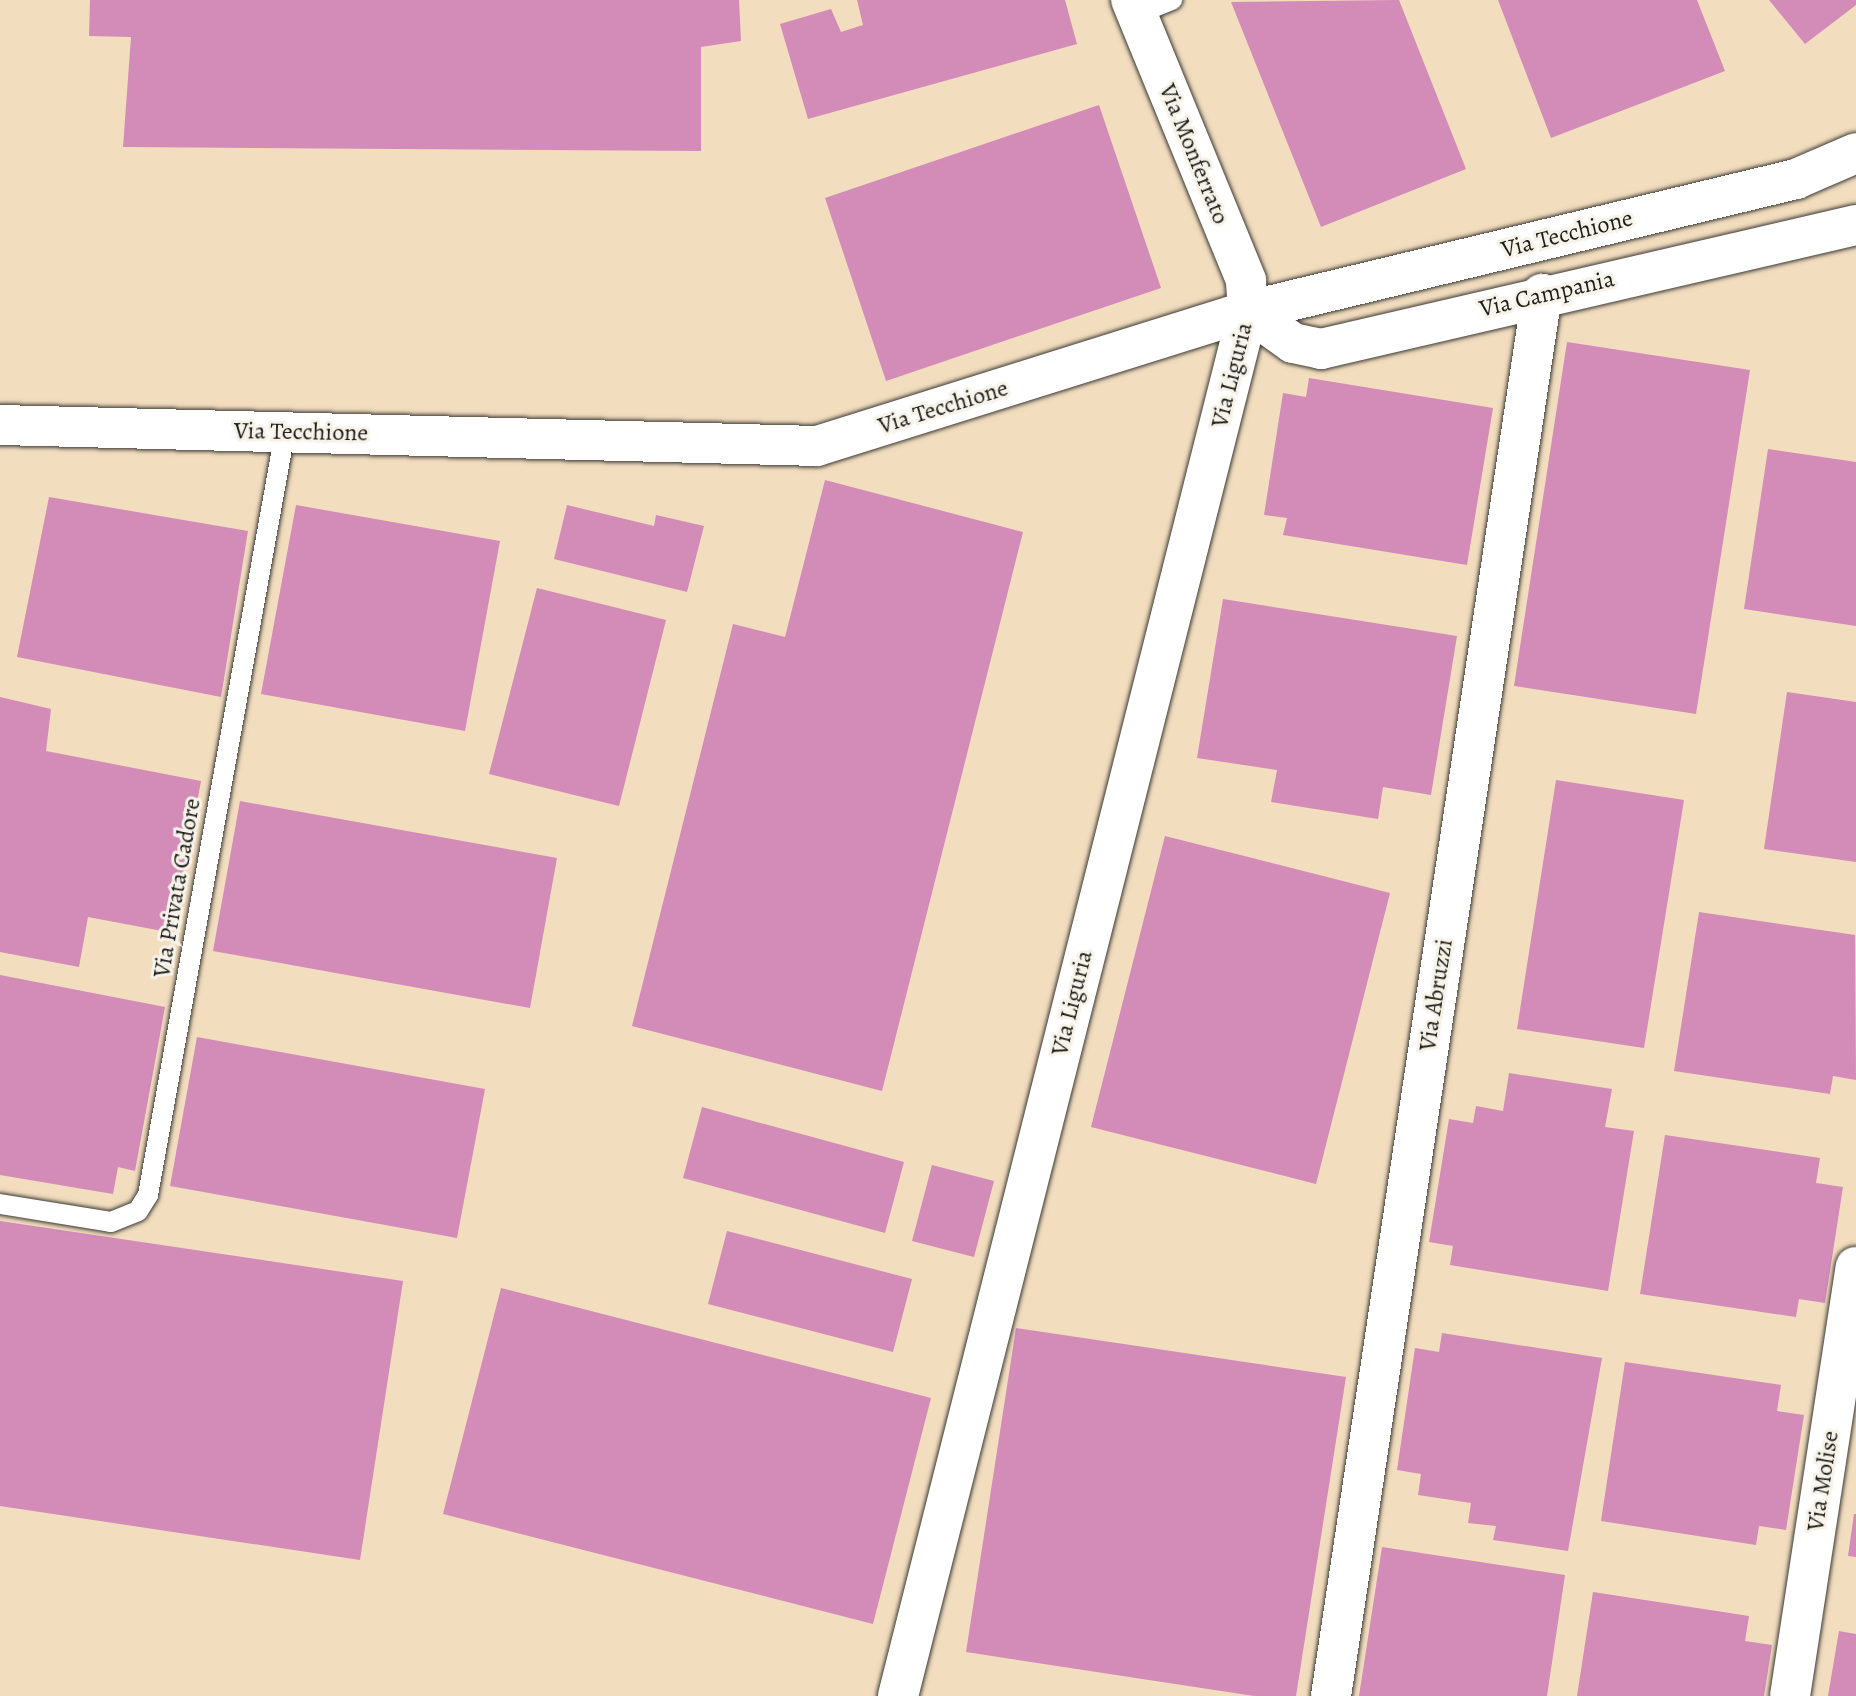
<!DOCTYPE html>
<style>
body{margin:0}
#map{position:relative;width:1856px;height:1696px;overflow:hidden;background:#f2ddbf;font-family:Alegreya,serif}
div>[style]{position:absolute}
[style*='--x']{left:calc(var(--x)*1px);top:calc(var(--y)*1px);width:calc(var(--w)*1px);rotate:calc(var(--a)*1deg)}
.building>*{inset:0;background:#d38bb8}
.roads{filter:drop-shadow(0 0 2px #3c3934) drop-shadow(0 0 2px #3c3934)}
.lane>*{height:20px;margin:-10px;padding:0 10px;transform-origin:10px;border-radius:10px;background:#fff}
.street>*{height:40px;margin:-20px;padding:0 20px;transform-origin:20px;border-radius:20px;background:#fff}
span{translate:-50% -50%;white-space:nowrap;text-align:center;line-height:1.15;-webkit-text-stroke:6px #f7f3e8;paint-order:stroke}
.street-label{font-size:24px;color:#1c1c1c}
</style>
<div id="map">
<div class="building">
<div style="clip-path:polygon(90px 0,739px 0,741px 41px,701px 47px,701px 151px,123px 147px,131px 37px,89px 36px)"></div>
<div style="clip-path:polygon(857px 0,1065px 0,1077px 44px,808px 119px,780px 24px,831px 9px,841px 32px,863px 25px)"></div>
<div style="clip-path:polygon(1399px 0,1466px 169px,1321px 227px,1231px 2px)"></div>
<div style="clip-path:polygon(1498px 0,1697px 0,1725px 71px,1551px 138px)"></div>
<div style="clip-path:polygon(1769px 0,1856px 0,1856px 5px,1805px 44px)"></div>
<div style="clip-path:polygon(1099px 105px,1161px 288px,886px 381px,825px 198px)"></div>
<div style="clip-path:polygon(1567px 342px,1750px 370px,1696px 714px,1514px 686px)"></div>
<div style="clip-path:polygon(1309px 378px,1493px 408px,1467px 565px,1283px 535px,1287px 518px,1264px 515px,1283px 393px,1306px 397px)"></div>
<div style="clip-path:polygon(1768px 449px,1856px 462px,1856px 626px,1744px 609px)"></div>
<div style="clip-path:polygon(825px 480px,1023px 532px,882px 1091px,632px 1026px,733px 624px,785px 637px)"></div>
<div style="clip-path:polygon(49px 497px,248px 531px,221px 697px,17px 657px)"></div>
<div style="clip-path:polygon(296px 505px,500px 541px,465px 731px,261px 694px)"></div>
<div style="clip-path:polygon(567px 505px,654px 526px,656px 515px,704px 526px,687px 592px,554px 559px)"></div>
<div style="clip-path:polygon(537px 588px,666px 620px,619px 806px,489px 774px)"></div>
<div style="clip-path:polygon(1223px 599px,1457px 636px,1431px 795px,1383px 787px,1378px 819px,1271px 802px,1277px 770px,1197px 758px)"></div>
<div style="clip-path:polygon(1787px 692px,1856px 702px,1856px 862px,1764px 849px)"></div>
<div style="clip-path:polygon(0 697px,51px 709px,46px 751px,201px 781px,173px 933px,88px 917px,79px 967px,0 952px)"></div>
<div style="clip-path:polygon(1556px 780px,1684px 800px,1644px 1048px,1517px 1029px)"></div>
<div style="clip-path:polygon(240px 801px,557px 858px,530px 1008px,213px 951px)"></div>
<div style="clip-path:polygon(1165px 836px,1390px 893px,1316px 1184px,1091px 1127px)"></div>
<div style="clip-path:polygon(1699px 912px,1855px 935px,1856px 1080px,1833px 1076px,1830px 1094px,1674px 1071px)"></div>
<div style="clip-path:polygon(0 975px,165px 1007px,135px 1171px,118px 1167px,113px 1194px,0 1175px)"></div>
<div style="clip-path:polygon(197px 1037px,485px 1089px,457px 1238px,170px 1186px)"></div>
<div style="clip-path:polygon(1509px 1073px,1612px 1089px,1605px 1127px,1634px 1131px,1608px 1291px,1450px 1265px,1453px 1246px,1429px 1242px,1449px 1119px,1473px 1123px,1476px 1106px,1503px 1111px)"></div>
<div style="clip-path:polygon(702px 1107px,904px 1162px,885px 1233px,683px 1178px)"></div>
<div style="clip-path:polygon(1665px 1135px,1820px 1158px,1816px 1183px,1843px 1187px,1825px 1303px,1799px 1299px,1796px 1317px,1640px 1294px)"></div>
<div style="clip-path:polygon(932px 1165px,994px 1181px,974px 1257px,912px 1241px)"></div>
<div style="clip-path:polygon(0 1221px,403px 1281px,360px 1560px,0 1506px)"></div>
<div style="clip-path:polygon(727px 1231px,912px 1279px,893px 1352px,708px 1304px)"></div>
<div style="clip-path:polygon(501px 1288px,931px 1398px,873px 1624px,443px 1514px)"></div>
<div style="clip-path:polygon(1016px 1328px,1346px 1377px,1296px 1696px,1254px 1696px,966px 1652px)"></div>
<div style="clip-path:polygon(1442px 1333px,1602px 1358px,1568px 1551px,1493px 1540px,1496px 1526px,1468px 1523px,1471px 1503px,1418px 1495px,1421px 1474px,1397px 1470px,1415px 1348px,1439px 1352px)"></div>
<div style="clip-path:polygon(1625px 1362px,1781px 1385px,1777px 1411px,1804px 1415px,1786px 1530px,1759px 1526px,1756px 1545px,1601px 1521px)"></div>
<div style="clip-path:polygon(1854px 1514px,1856px 1514px,1856px 1557px,1848px 1556px)"></div>
<div style="clip-path:polygon(1382px 1547px,1565px 1575px,1547px 1696px,1359px 1696px)"></div>
<div style="clip-path:polygon(1593px 1592px,1749px 1616px,1745px 1641px,1772px 1645px,1764px 1696px,1577px 1696px)"></div>
<div style="clip-path:polygon(1839px 1631px,1856px 1634px,1856px 1696px,1828px 1696px)"></div>
</div>
<div class="roads">
<div class="lane">
<div style="--x:1137;--y:14;--w:38;--a:-22"></div>
<div style="--x:0;--y:1204;--w:112;--a:9.2"></div>
<div style="--x:111;--y:1222;--w:29;--a:-22"></div>
<div style="--x:138;--y:1211;--w:19;--a:-58"></div>
<div style="--x:148;--y:1195;--w:775;--a:-79.82"></div>
</div>
<div class="street">
<div style="--x:1248;--y:311;--w:55;--a:35.4"></div>
<div style="--x:1293;--y:343;--w:29;--a:12"></div>
<div style="--x:1321;--y:349;--w:549;--a:-13.05"></div>
<div style="--x:0;--y:425;--w:817;--a:1.47"></div>
<div style="--x:817;--y:446;--w:452;--a:-17.4"></div>
<div style="--x:1248;--y:311;--w:564;--a:-13.54"></div>
<div style="--x:1796;--y:179;--w:65;--a:-23.4"></div>
<div style="--x:898;--y:1696;--w:1429;--a:-75.82"></div>
<div style="--x:1248;--y:311;--w:31;--a:-94"></div>
<div style="--x:1246;--y:280;--w:303;--a:-112.3"></div>
<div style="--x:1331;--y:1696;--w:1418;--a:-81.44"></div>
<div style="--x:1790;--y:1696;--w:434;--a:-81.3"></div>
</div>
</div>
<div class="street-label">
<span style="left:1194px;top:154px;rotate:68deg">Via Monferrato</span>
<span style="left:1567px;top:234px;rotate:-14deg">Via Tecchione</span>
<span style="left:1547px;top:294px;rotate:-13deg">Via Campania</span>
<span style="left:1232px;top:375px;rotate:-76deg">Via Liguria</span>
<span style="left:943px;top:407px;rotate:-17deg">Via Tecchione</span>
<span style="left:301px;top:432px;rotate:1deg">Via Tecchione</span>
<span style="left:177px;top:888px;rotate:-80deg">Via Privata Cadore</span>
<span style="left:1436px;top:995px;rotate:-81deg">Via Abruzzi</span>
<span style="left:1072px;top:1003px;rotate:-76deg">Via Liguria</span>
<span style="left:1823px;top:1481px;rotate:-81deg">Via Molise</span>
</div>
</div>
